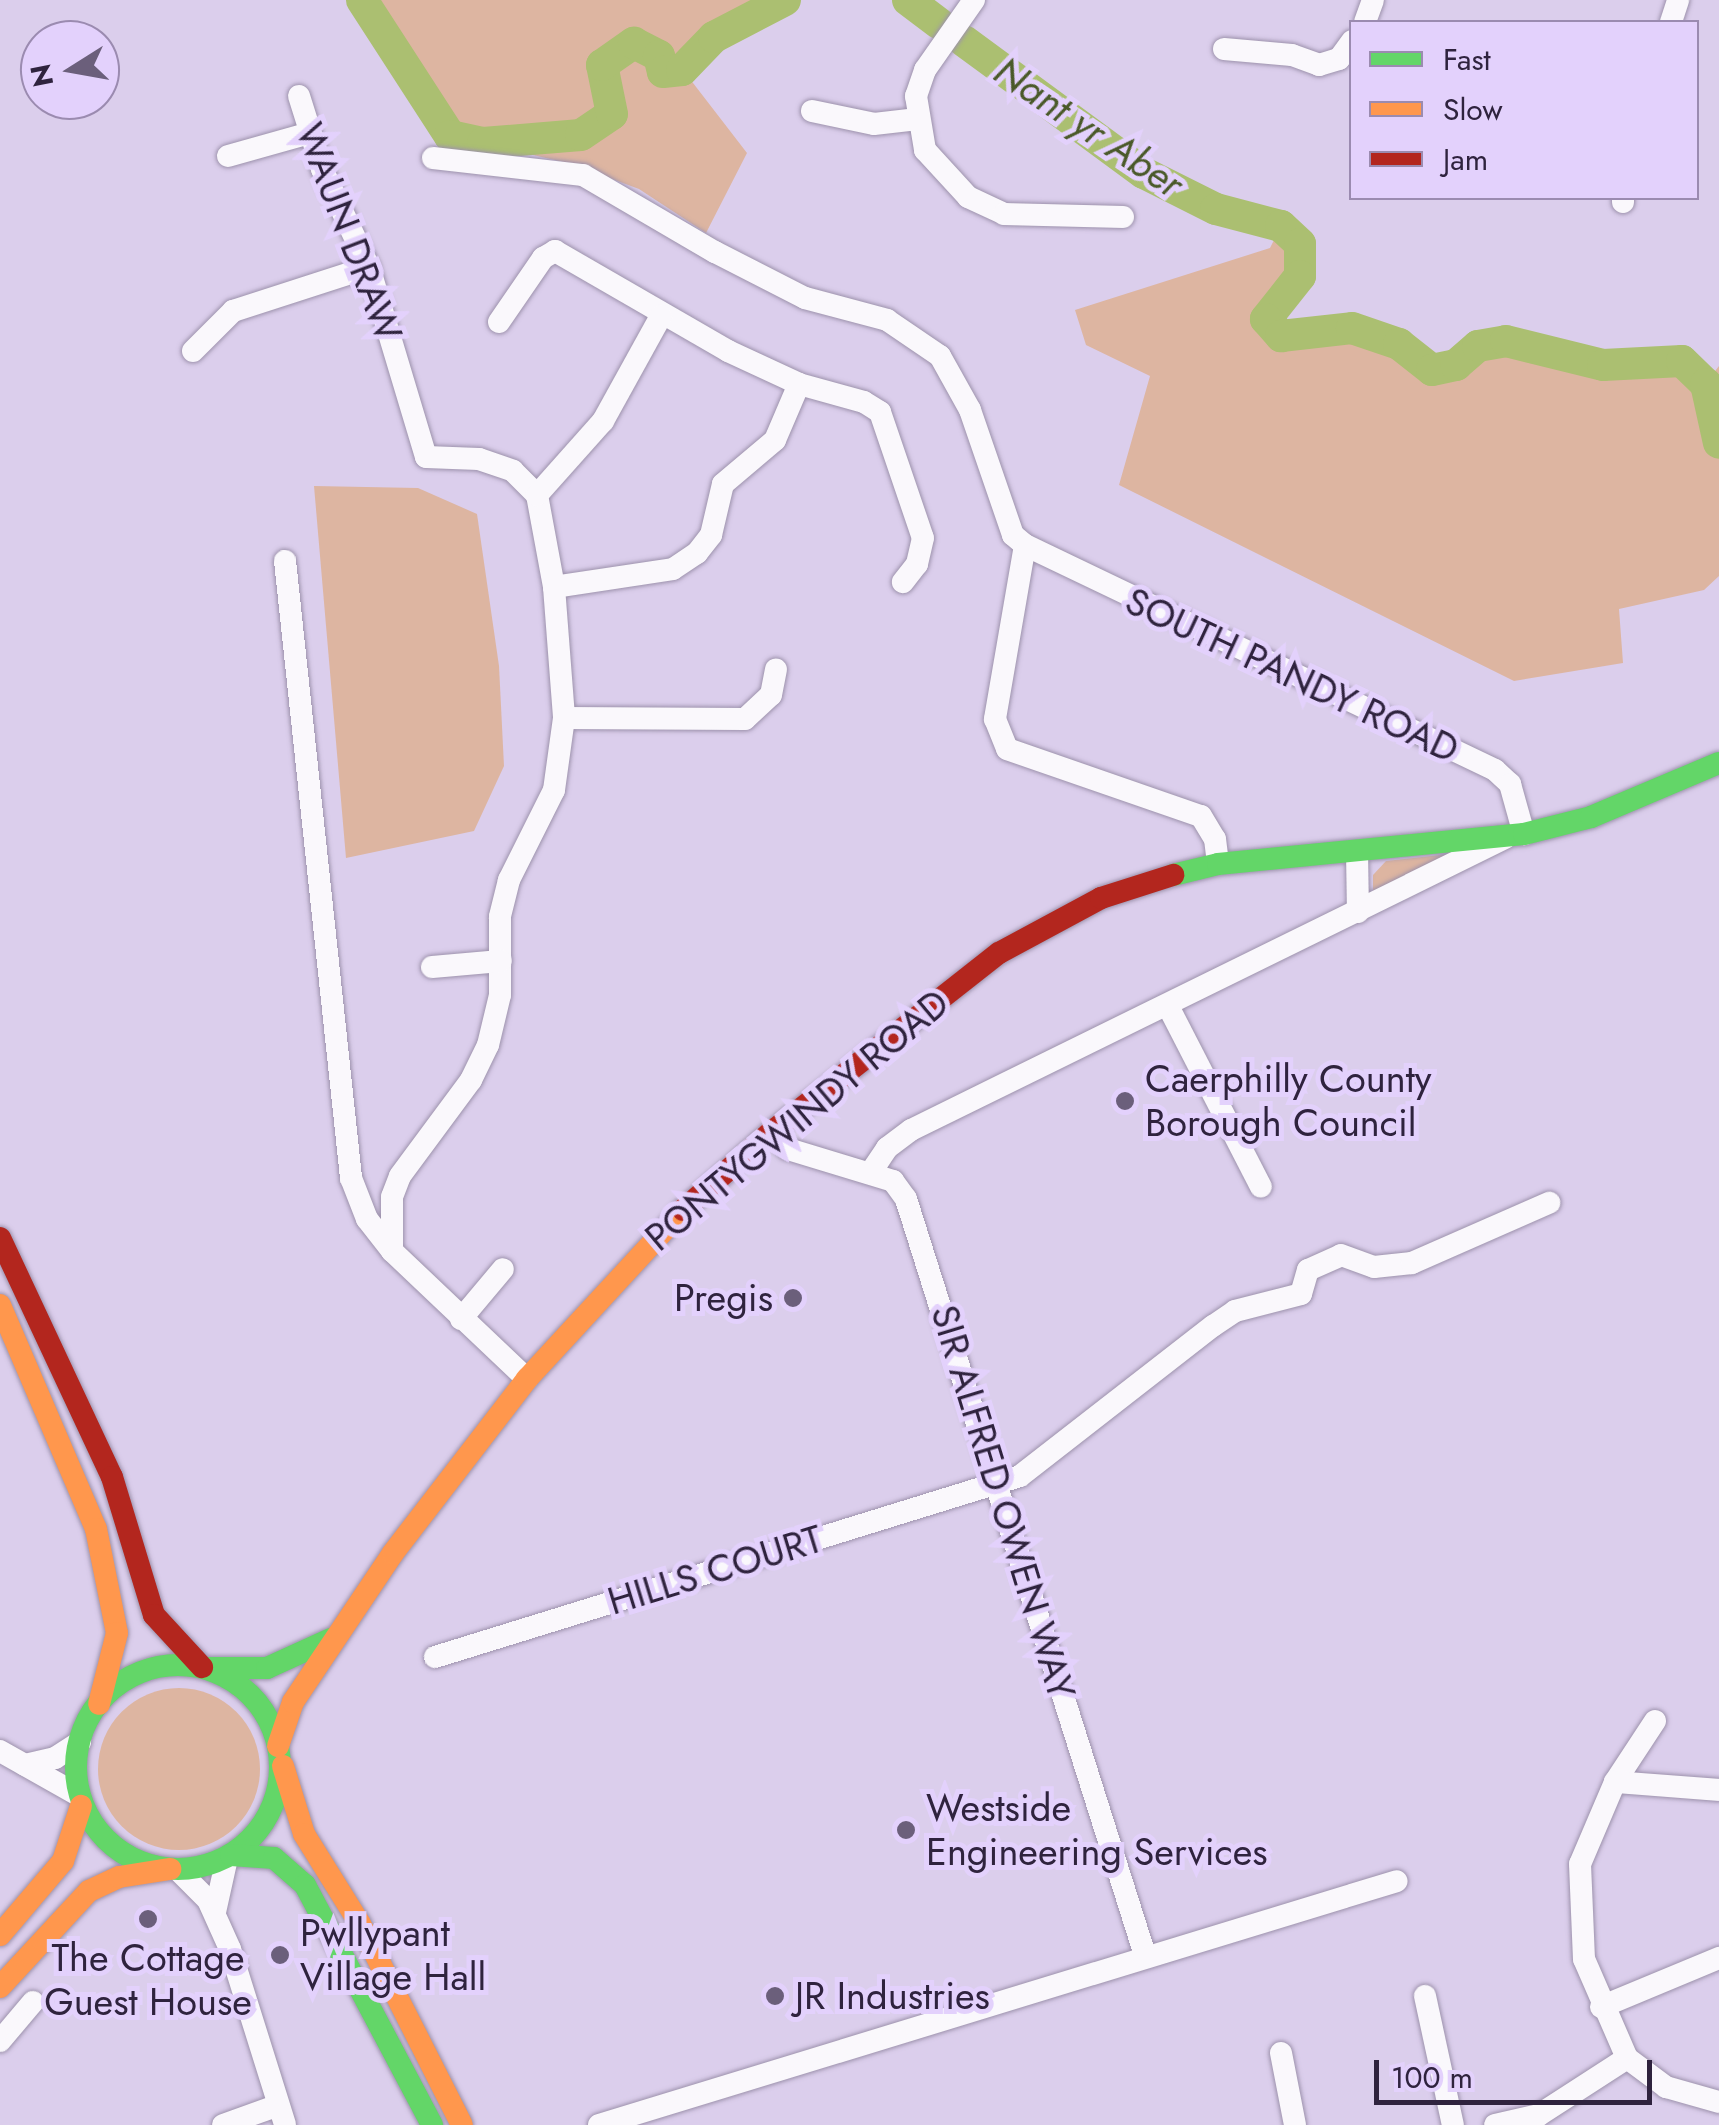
<!DOCTYPE html>
<style>
body{margin:0}
#map{position:relative;width:1719px;height:2125px;overflow:hidden;background:#dbceec;font-family:Jost,sans-serif}
div>[style]{position:absolute}
[style*='--x']{left:calc(var(--x)*1px);top:calc(var(--y)*1px);width:calc(var(--w)*1px);rotate:calc(var(--a)*1deg)}
.green>*{inset:0;background:#ddb5a1}
.round{border-radius:50%}
.river>*{height:32px;margin:-16px;padding:0 16px;transform-origin:16px;border-radius:16px;background:#abbf71}
.roads{filter:drop-shadow(0 0 2px #9d92ac) drop-shadow(0 0 2px #9d92ac)}
.street>*{height:22px;margin:-11px;padding:0 11px;transform-origin:11px;border-radius:11px;background:#faf8fc}
.fast>*{height:22px;margin:-11px;padding:0 11px;transform-origin:11px;border-radius:11px;background:#63d668}
.fast>.ring{margin:-11px;padding:0;box-sizing:content-box;background:none;border:22px solid #63d668;border-radius:50%}
.slow>*{height:22px;margin:-11px;padding:0 11px;transform-origin:11px;border-radius:11px;background:#ff974d}
.jam>*{height:22px;margin:-11px;padding:0 11px;transform-origin:11px;border-radius:11px;background:#b3261e}
.dots>*{width:28px;height:28px;translate:-50% -50%;box-sizing:border-box;border:5px solid #e3d1fc;border-radius:50%}
span{translate:-50% -50%;white-space:nowrap;text-align:center;line-height:1.15;-webkit-text-stroke:10px #e3d1fc;paint-order:stroke}
.street-label{font-size:38px;color:#2f233e}
.poi-label{font-size:38px;color:#2f233e}
.left{translate:0 -50%;text-align:left}
.right{translate:-100% -50%;text-align:right}
.water-label{font-size:40px;color:#4a5929;font-style:italic}
.legend{position:absolute;left:1349px;top:20px;width:350px;height:180px;box-sizing:border-box;background:#e3d1fc;border:2px solid #9b8bb0;margin:0;padding:12px 18px;list-style:none;font-size:30px;color:#2f233e}
.legend li{display:flex;align-items:center;gap:20px;height:50px}
.legend b{width:50px;border:2px solid #9b8bb0}
.north{position:absolute;left:20px;top:20px;width:100px;height:100px;box-sizing:border-box;background:#e3d1fc;border:2px solid #9b8bb0;border-radius:50%;rotate:259deg;font-size:28px;font-weight:700;line-height:40px;text-align:center;color:#2f233e}
.north::after{content:'';display:block;margin:auto;width:35px;height:45px;background:#6b5f7b;clip-path:polygon(50% 0,100% 100%,50% 72%,0 100%)}
.scale{position:absolute;left:1374px;top:2060px;width:278px;height:45px;box-sizing:border-box;border:5px solid #2f233e;border-top:0;padding-left:12px;font-size:30px;line-height:35px;white-space:nowrap;color:#2f233e;-webkit-text-stroke:8px #e3d1fc;paint-order:stroke}
</style>
<div id="map">
<div class="green">
<div style="clip-path:polygon(362px 0,785px 0,714px 37px,683px 70px,747px 153px,706px 233px,639px 189px,572px 164px,450px 136px)"></div>
<div style="clip-path:polygon(1281px 226px,1300px 244px,1300px 276px,1266px 319px,1281px 336px,1352px 328px,1399px 344px,1432px 370px,1456px 365px,1478px 346px,1506px 341px,1603px 365px,1682px 361px,1705px 384px,1719px 366px,1719px 576px,1704px 590px,1619px 609px,1623px 663px,1514px 681px,1119px 485px,1150px 376px,1086px 345px,1075px 310px,1270px 248px)"></div>
<div style="clip-path:polygon(314px 486px,418px 488px,477px 514px,499px 666px,504px 766px,474px 831px,346px 858px)"></div>
<div style="clip-path:polygon(1459px 853px,1373px 891px,1373px 875px,1386px 861px)"></div>
<div class="round" style="left:98px;top:1688px;width:162px;height:162px"></div>
</div>
<div class="river">
<div style="--x:362;--y:0;--w:162;--a:57.1"></div>
<div style="--x:450;--y:136;--w:34;--a:12"></div>
<div style="--x:483;--y:143;--w:98;--a:-4.7"></div>
<div style="--x:581;--y:135;--w:37;--a:-34"></div>
<div style="--x:612;--y:114;--w:50;--a:-101.5"></div>
<div style="--x:602;--y:65;--w:39;--a:-35"></div>
<div style="--x:634;--y:43;--w:28;--a:27"></div>
<div style="--x:659;--y:56;--w:16;--a:76"></div>
<div style="--x:663;--y:72;--w:19;--a:-6"></div>
<div style="--x:682;--y:70;--w:46;--a:-45.9"></div>
<div style="--x:714;--y:37;--w:80;--a:-27.5"></div>
<div style="--x:908;--y:0;--w:39;--a:37"></div>
<div style="--x:964;--y:41;--w:223;--a:36.3"></div>
<div style="--x:1144;--y:173;--w:80;--a:26.6"></div>
<div style="--x:1216;--y:209;--w:67;--a:14.7"></div>
<div style="--x:1281;--y:226;--w:26;--a:43"></div>
<div style="--x:1300;--y:244;--w:32;--a:90"></div>
<div style="--x:1300;--y:276;--w:55;--a:128.3"></div>
<div style="--x:1266;--y:319;--w:23;--a:49"></div>
<div style="--x:1281;--y:336;--w:71;--a:-6.4"></div>
<div style="--x:1352;--y:328;--w:50;--a:18.8"></div>
<div style="--x:1399;--y:344;--w:42;--a:38.2"></div>
<div style="--x:1432;--y:370;--w:25;--a:-12"></div>
<div style="--x:1456;--y:365;--w:29;--a:-41"></div>
<div style="--x:1478;--y:346;--w:28;--a:-10"></div>
<div style="--x:1506;--y:341;--w:100;--a:13.9"></div>
<div style="--x:1603;--y:365;--w:79;--a:-2.9"></div>
<div style="--x:1682;--y:361;--w:33;--a:44"></div>
<div style="--x:1706;--y:384;--w:60;--a:77.6"></div>
</div>
<div class="roads">
<div class="street">
<div style="--x:974;--y:0;--w:85;--a:125"></div>
<div style="--x:925;--y:70;--w:28;--a:109"></div>
<div style="--x:916;--y:96;--w:55;--a:80.5"></div>
<div style="--x:925;--y:150;--w:64;--a:47.5"></div>
<div style="--x:968;--y:197;--w:40;--a:25"></div>
<div style="--x:1004;--y:214;--w:119;--a:1.4"></div>
<div style="--x:1365;--y:22;--w:23;--a:-70"></div>
<div style="--x:1671;--y:22;--w:23;--a:-72"></div>
<div style="--x:1224;--y:49;--w:68;--a:5"></div>
<div style="--x:1292;--y:55;--w:29;--a:20"></div>
<div style="--x:1319;--y:65;--w:21;--a:-17"></div>
<div style="--x:1339;--y:59;--w:22;--a:-54"></div>
<div style="--x:299;--y:96;--w:77;--a:72.5"></div>
<div style="--x:322;--y:169;--w:109;--a:64.4"></div>
<div style="--x:369;--y:267;--w:198;--a:73.3"></div>
<div style="--x:426;--y:457;--w:53;--a:2.2"></div>
<div style="--x:479;--y:459;--w:36;--a:19"></div>
<div style="--x:513;--y:471;--w:34;--a:45"></div>
<div style="--x:537;--y:495;--w:94;--a:79.5"></div>
<div style="--x:554;--y:587;--w:131;--a:85.6"></div>
<div style="--x:564;--y:718;--w:73;--a:97.9"></div>
<div style="--x:554;--y:790;--w:101;--a:116.6"></div>
<div style="--x:509;--y:880;--w:38;--a:104"></div>
<div style="--x:500;--y:917;--w:78;--a:90"></div>
<div style="--x:500;--y:995;--w:51;--a:103.5"></div>
<div style="--x:488;--y:1045;--w:39;--a:116"></div>
<div style="--x:471;--y:1080;--w:119;--a:126.5"></div>
<div style="--x:400;--y:1176;--w:22;--a:111"></div>
<div style="--x:392;--y:1197;--w:54;--a:90"></div>
<div style="--x:812;--y:111;--w:63;--a:11.8"></div>
<div style="--x:874;--y:124;--w:44;--a:-6.5"></div>
<div style="--x:228;--y:156;--w:85;--a:-15.7"></div>
<div style="--x:433;--y:158;--w:151;--a:6.5"></div>
<div style="--x:583;--y:175;--w:153;--a:30.3"></div>
<div style="--x:715;--y:252;--w:101;--a:27.1"></div>
<div style="--x:805;--y:298;--w:85;--a:15"></div>
<div style="--x:887;--y:320;--w:64;--a:34.2"></div>
<div style="--x:940;--y:356;--w:62;--a:60.9"></div>
<div style="--x:970;--y:410;--w:132;--a:71"></div>
<div style="--x:1013;--y:535;--w:16;--a:40"></div>
<div style="--x:1025;--y:545;--w:177;--a:99.8"></div>
<div style="--x:995;--y:719;--w:32;--a:68"></div>
<div style="--x:1007;--y:749;--w:205;--a:19.1"></div>
<div style="--x:1201;--y:816;--w:27;--a:59"></div>
<div style="--x:1215;--y:839;--w:25;--a:83"></div>
<div style="--x:1623;--y:198;--w:4;--a:90"></div>
<div style="--x:499;--y:322;--w:78;--a:-55.5"></div>
<div style="--x:543;--y:258;--w:14;--a:-30"></div>
<div style="--x:555;--y:251;--w:200;--a:30"></div>
<div style="--x:728;--y:351;--w:78;--a:24.9"></div>
<div style="--x:799;--y:384;--w:67;--a:15.5"></div>
<div style="--x:864;--y:402;--w:19;--a:32"></div>
<div style="--x:880;--y:412;--w:133;--a:71.2"></div>
<div style="--x:923;--y:538;--w:27;--a:103"></div>
<div style="--x:917;--y:564;--w:23;--a:128"></div>
<div style="--x:193;--y:351;--w:57;--a:-45"></div>
<div style="--x:233;--y:311;--w:143;--a:-17.9"></div>
<div style="--x:537;--y:495;--w:99;--a:-48.3"></div>
<div style="--x:603;--y:421;--w:120;--a:-61.1"></div>
<div style="--x:1025;--y:545;--w:521;--a:25.58"></div>
<div style="--x:1495;--y:770;--w:21;--a:43"></div>
<div style="--x:1510;--y:784;--w:52;--a:74.4"></div>
<div style="--x:285;--y:561;--w:621;--a:83.89"></div>
<div style="--x:351;--y:1178;--w:44;--a:68.7"></div>
<div style="--x:367;--y:1219;--w:41;--a:52"></div>
<div style="--x:392;--y:1251;--w:186;--a:43.5"></div>
<div style="--x:554;--y:587;--w:120;--a:-8.6"></div>
<div style="--x:673;--y:569;--w:29;--a:-34"></div>
<div style="--x:697;--y:553;--w:23;--a:-52"></div>
<div style="--x:711;--y:535;--w:52;--a:-76.8"></div>
<div style="--x:723;--y:484;--w:68;--a:-40.2"></div>
<div style="--x:775;--y:440;--w:61;--a:-66.8"></div>
<div style="--x:564;--y:718;--w:181;--a:0.3"></div>
<div style="--x:745;--y:719;--w:35;--a:-43"></div>
<div style="--x:771;--y:695;--w:26;--a:-79"></div>
<div style="--x:1357;--y:851;--w:61;--a:89.1"></div>
<div style="--x:432;--y:967;--w:69;--a:-5"></div>
<div style="--x:1168;--y:1006;--w:203;--a:62.8"></div>
<div style="--x:770;--y:1133;--w:24;--a:42"></div>
<div style="--x:788;--y:1149;--w:110;--a:16.9"></div>
<div style="--x:893;--y:1181;--w:22;--a:54"></div>
<div style="--x:906;--y:1199;--w:793;--a:72.46"></div>
<div style="--x:871;--y:1172;--w:29;--a:-56"></div>
<div style="--x:887;--y:1148;--w:30;--a:-37"></div>
<div style="--x:911;--y:1130;--w:662;--a:-26.18"></div>
<div style="--x:461;--y:1319;--w:65;--a:-50"></div>
<div style="--x:435;--y:1657;--w:612;--a:-17.19"></div>
<div style="--x:1020;--y:1476;--w:244;--a:-37.9"></div>
<div style="--x:1213;--y:1326;--w:27;--a:-34"></div>
<div style="--x:1235;--y:1311;--w:68;--a:-14.4"></div>
<div style="--x:1301;--y:1294;--w:25;--a:-74"></div>
<div style="--x:1308;--y:1270;--w:36;--a:-24"></div>
<div style="--x:1341;--y:1255;--w:35;--a:20"></div>
<div style="--x:1374;--y:1267;--w:38;--a:-6"></div>
<div style="--x:1412;--y:1263;--w:150;--a:-23.7"></div>
<div style="--x:1655;--y:1721;--w:73;--a:123.3"></div>
<div style="--x:1615;--y:1782;--w:89;--a:113.1"></div>
<div style="--x:1580;--y:1864;--w:95;--a:87.6"></div>
<div style="--x:1584;--y:1959;--w:108;--a:66.5"></div>
<div style="--x:1627;--y:2058;--w:49;--a:36.6"></div>
<div style="--x:1666;--y:2087;--w:55;--a:15.8"></div>
<div style="--x:0;--y:1751;--w:90;--a:29.4"></div>
<div style="--x:25;--y:1765;--w:31;--a:-13"></div>
<div style="--x:55;--y:1758;--w:30;--a:-33"></div>
<div style="--x:1615;--y:1782;--w:104;--a:4.4"></div>
<div style="--x:178;--y:1870;--w:42;--a:45"></div>
<div style="--x:208;--y:1900;--w:54;--a:65.8"></div>
<div style="--x:230;--y:1949;--w:184;--a:72.6"></div>
<div style="--x:215;--y:1912;--w:55;--a:-77.5"></div>
<div style="--x:1425;--y:1996;--w:132;--a:77.8"></div>
<div style="--x:1601;--y:2007;--w:128;--a:-22.6"></div>
<div style="--x:0;--y:2041;--w:51;--a:-49.8"></div>
<div style="--x:1281;--y:2053;--w:73;--a:79"></div>
<div style="--x:223;--y:2125;--w:56;--a:-19.7"></div>
<div style="--x:599;--y:2125;--w:834;--a:-17"></div>
<div style="--x:1495;--y:2125;--w:45;--a:-12.8"></div>
<div style="--x:1539;--y:2115;--w:105;--a:-32.9"></div>
</div>
<div class="fast">
<div style="--x:1173;--y:875;--w:46;--a:-13.7"></div>
<div style="--x:1218;--y:864;--w:307;--a:-5.6"></div>
<div style="--x:1524;--y:834;--w:69;--a:-14.2"></div>
<div style="--x:1591;--y:817;--w:139;--a:-22.9"></div>
<div class="ring" style="left:76px;top:1665px;width:182px;height:182px"></div>
<div style="--x:205;--y:1668;--w:62;--a:0"></div>
<div style="--x:267;--y:1668;--w:70;--a:-24.4"></div>
<div style="--x:231;--y:1855;--w:43;--a:4"></div>
<div style="--x:274;--y:1858;--w:41;--a:41.1"></div>
<div style="--x:305;--y:1885;--w:272;--a:62.1"></div>
</div>
<div class="slow">
<div style="--x:0;--y:1305;--w:244;--a:66.8"></div>
<div style="--x:96;--y:1529;--w:106;--a:78.6"></div>
<div style="--x:117;--y:1633;--w:73;--a:104.2"></div>
<div style="--x:278;--y:1746;--w:46;--a:-71.2"></div>
<div style="--x:293;--y:1702;--w:179;--a:-56.1"></div>
<div style="--x:393;--y:1553;--w:220;--a:-52.4"></div>
<div style="--x:527;--y:1379;--w:230;--a:-47.3"></div>
<div style="--x:283;--y:1766;--w:71;--a:72.8"></div>
<div style="--x:304;--y:1834;--w:106;--a:58.1"></div>
<div style="--x:360;--y:1924;--w:225;--a:63.1"></div>
<div style="--x:0;--y:1935;--w:97;--a:-49.6"></div>
<div style="--x:63;--y:1861;--w:58;--a:-71.9"></div>
<div style="--x:0;--y:1987;--w:131;--a:-47.2"></div>
<div style="--x:89;--y:1891;--w:33;--a:-25"></div>
<div style="--x:119;--y:1877;--w:52;--a:-8.9"></div>
</div>
<div class="jam">
<div style="--x:683;--y:1210;--w:116;--a:-41.5"></div>
<div style="--x:770;--y:1133;--w:291;--a:-38.2"></div>
<div style="--x:999;--y:953;--w:116;--a:-28.3"></div>
<div style="--x:1101;--y:898;--w:76;--a:-17.7"></div>
<div style="--x:0;--y:1238;--w:264;--a:64.9"></div>
<div style="--x:112;--y:1477;--w:144;--a:73.1"></div>
<div style="--x:154;--y:1615;--w:71;--a:47.3"></div>
</div>
</div>
<div class="dots">
<div style="left:1125px;top:1101px;background:#6b5f7b"></div>
<div style="left:793px;top:1298px;background:#6b5f7b"></div>
<div style="left:906px;top:1830px;background:#6b5f7b"></div>
<div style="left:148px;top:1919px;background:#6b5f7b"></div>
<div style="left:280px;top:1955px;background:#6b5f7b"></div>
<div style="left:775px;top:1996px;background:#6b5f7b"></div>
</div>
<div class="street-label">
<span style="left:349px;top:232px;rotate:69deg">WAUN DRAW</span>
<span style="left:1292px;top:675px;rotate:25deg">SOUTH PANDY ROAD</span>
<span style="left:797px;top:1120px;rotate:-40deg">PONTYGWINDY ROAD</span>
<span style="left:1003px;top:1502px;rotate:73deg">SIR ALFRED OWEN WAY</span>
<span style="left:715px;top:1570px;rotate:-17deg">HILLS COURT</span>
</div>
<div class="poi-label">
<span class="left" style="left:1145px;top:1101px">Caerphilly County<br>Borough Council</span>
<span class="right" style="left:773px;top:1298px">Pregis</span>
<span class="left" style="left:926px;top:1830px">Westside<br>Engineering Services</span>
<span class="left" style="left:300px;top:1955px">Pwllypant<br>Village Hall</span>
<span style="left:148px;top:1980px">The Cottage<br>Guest House</span>
<span class="left" style="left:795px;top:1996px">JR Industries</span>
</div>
<div class="water-label">
<span style="left:1089px;top:127px;rotate:34deg">Nant yr Aber</span>
</div>
<ul class="legend">
<li><b style="height:12px;background:#63d668"></b>Fast</li>
<li><b style="height:12px;background:#ff974d"></b>Slow</li>
<li><b style="height:12px;background:#b3261e"></b>Jam</li>
</ul>
<div class="north">N</div>
<div class="scale">100 m</div>
</div>
